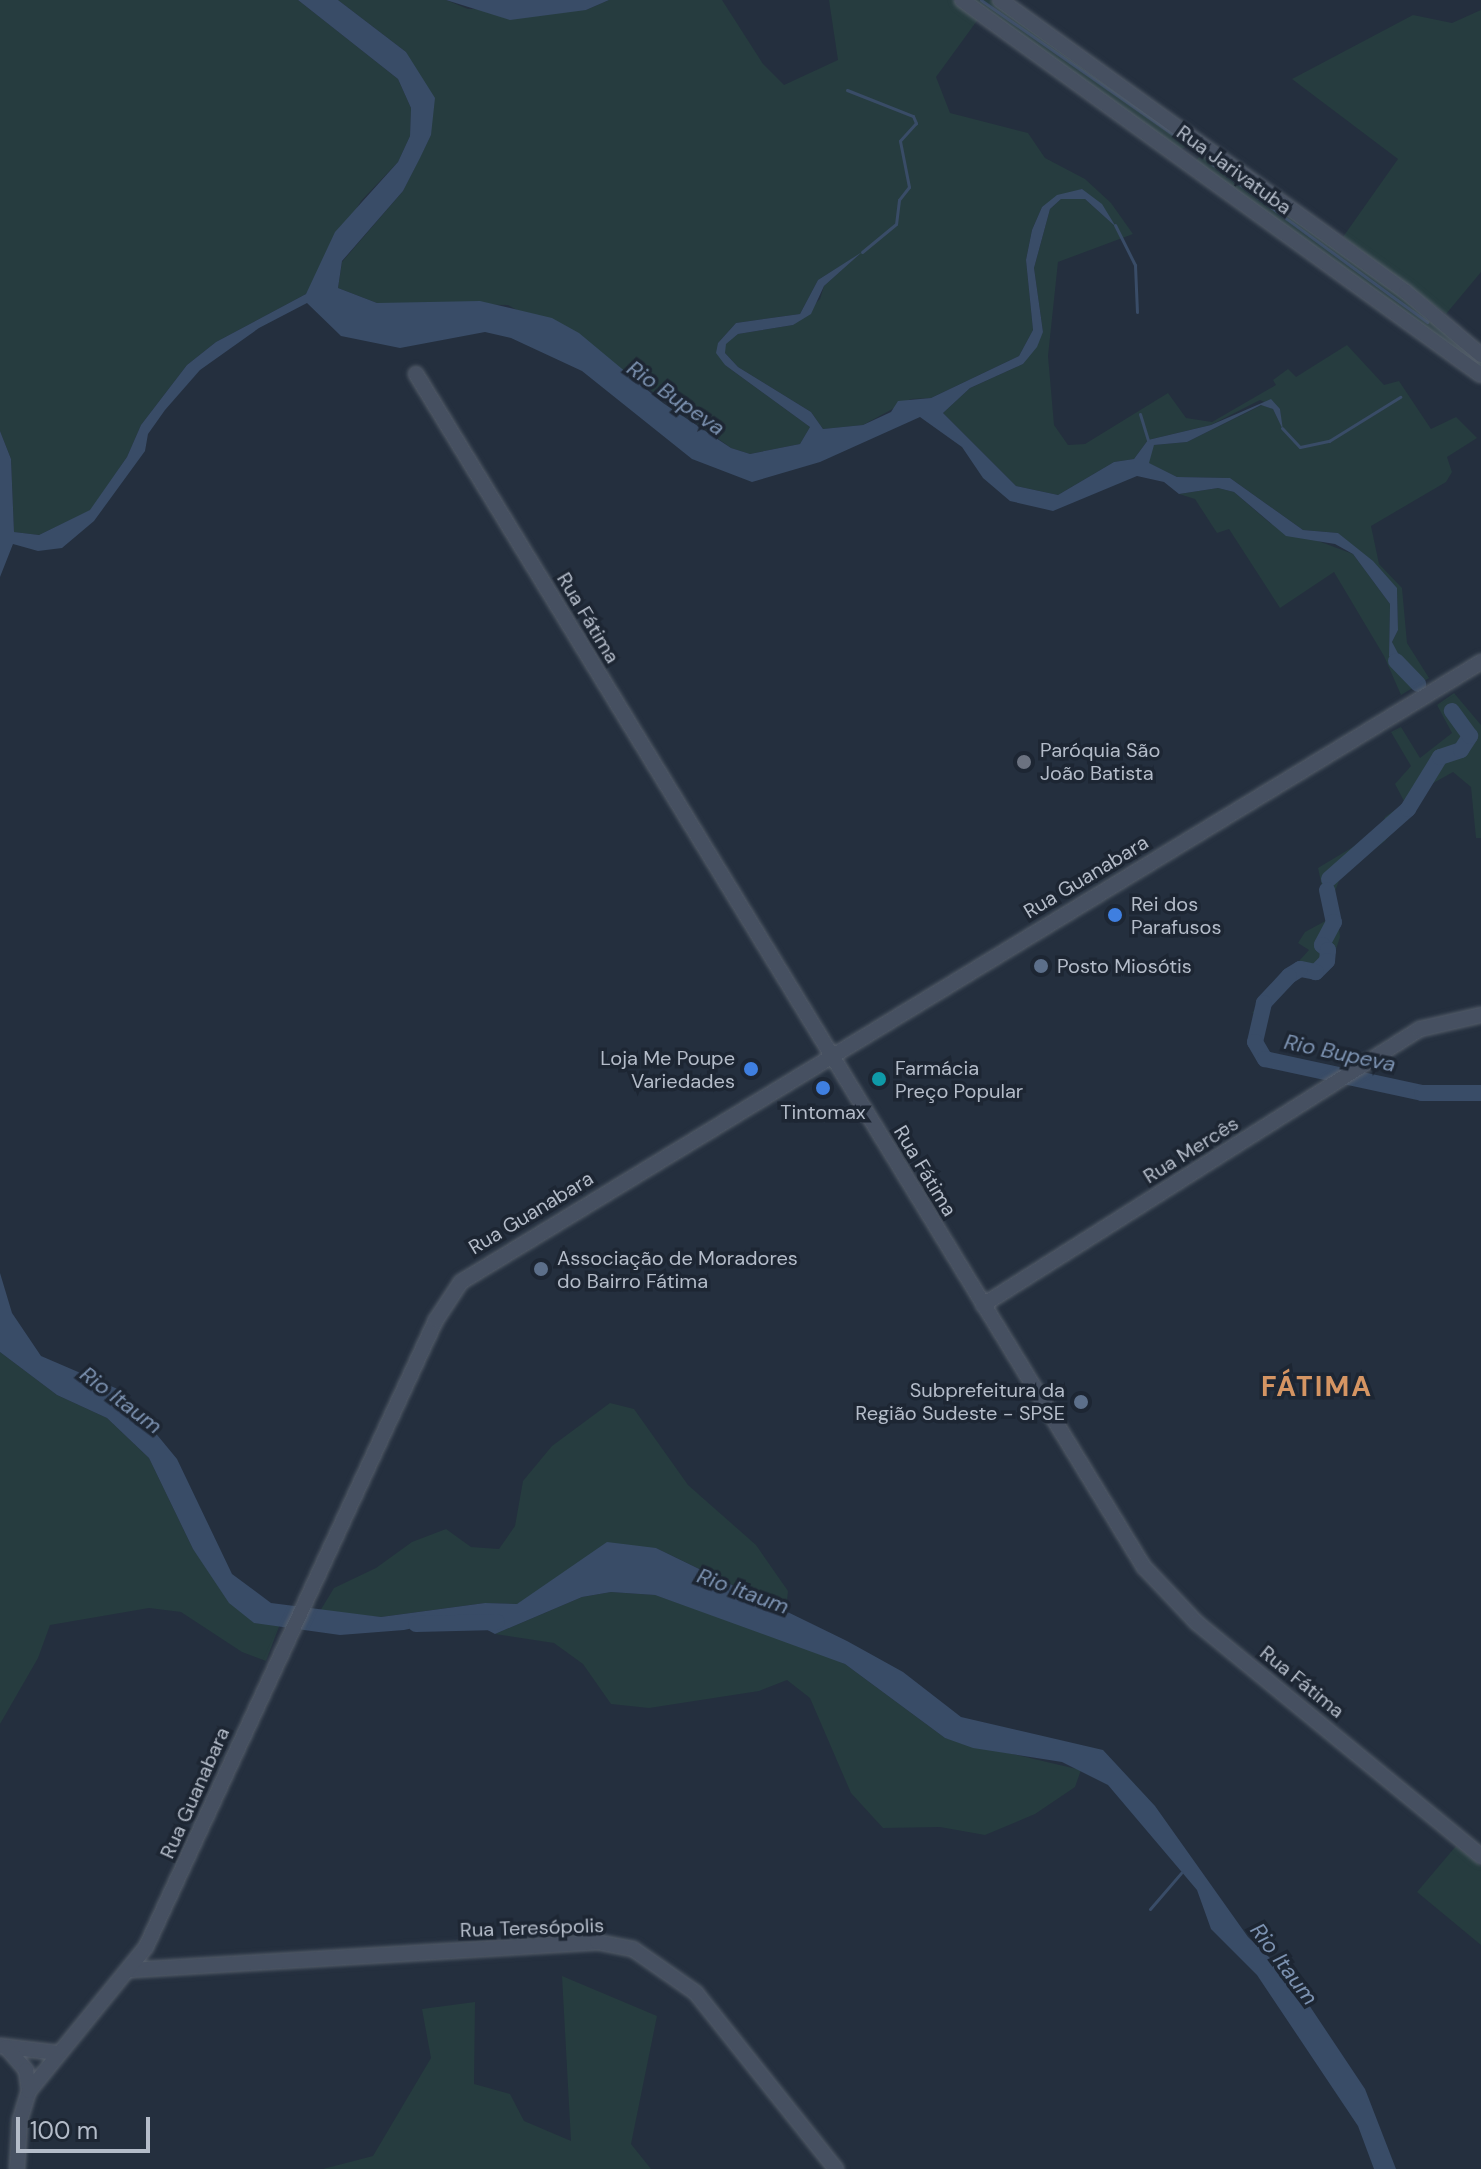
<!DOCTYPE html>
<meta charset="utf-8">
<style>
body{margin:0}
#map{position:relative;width:1481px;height:2169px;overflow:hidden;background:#242f3e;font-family:"DM Sans",sans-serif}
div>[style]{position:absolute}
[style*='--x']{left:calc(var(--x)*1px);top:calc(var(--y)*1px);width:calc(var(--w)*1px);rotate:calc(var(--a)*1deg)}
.green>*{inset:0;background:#263c3f}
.water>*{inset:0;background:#394c67}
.stream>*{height:3px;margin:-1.5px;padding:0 1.5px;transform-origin:1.5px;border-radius:1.5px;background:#394c67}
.river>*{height:16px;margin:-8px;padding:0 8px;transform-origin:8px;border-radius:8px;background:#394c67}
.roads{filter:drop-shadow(0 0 2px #565f6c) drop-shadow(0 0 2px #565f6c)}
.secondary>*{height:14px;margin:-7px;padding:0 7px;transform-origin:7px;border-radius:7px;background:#465061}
.dots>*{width:22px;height:22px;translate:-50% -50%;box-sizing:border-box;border:4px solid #1d2633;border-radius:50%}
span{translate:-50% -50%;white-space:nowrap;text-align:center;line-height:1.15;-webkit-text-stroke:7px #1d2633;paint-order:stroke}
.street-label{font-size:20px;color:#b4bcc9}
.poi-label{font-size:20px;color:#b4bcc9}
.left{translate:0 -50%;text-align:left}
.right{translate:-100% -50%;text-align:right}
.water-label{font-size:22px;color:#7c92b1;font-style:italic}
.district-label{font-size:28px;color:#d59563;font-weight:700;letter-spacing:2px}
.scale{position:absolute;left:16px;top:2117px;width:134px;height:36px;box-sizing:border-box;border:4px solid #b4bcc9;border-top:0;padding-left:10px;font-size:24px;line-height:28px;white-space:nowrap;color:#b4bcc9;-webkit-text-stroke:6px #1d2633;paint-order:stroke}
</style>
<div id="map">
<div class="green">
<div style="clip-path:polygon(0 0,298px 0,398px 79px,411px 108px,410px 136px,398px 162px,361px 201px,306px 294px,216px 342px,187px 365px,141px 425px,127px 457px,91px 510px,39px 535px,14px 532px,11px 459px,0 431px)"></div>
<div style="clip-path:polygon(338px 0,446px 0,468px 9px,586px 10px,609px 0,722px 0,763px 64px,784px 85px,838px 60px,829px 0,953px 0,979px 18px,936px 77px,950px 113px,1028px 133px,1045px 158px,1085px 179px,1111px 203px,1133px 234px,1058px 262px,1048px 356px,1054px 425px,1068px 445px,1085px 444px,1168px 393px,1186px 418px,1212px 422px,1276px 385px,1273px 380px,1288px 369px,1296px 377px,1347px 345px,1384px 385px,1399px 381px,1431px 429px,1456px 417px,1477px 438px,1447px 457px,1452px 472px,1446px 482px,1371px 526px,1379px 564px,1402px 588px,1407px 643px,1429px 678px,1401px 695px,1384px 656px,1334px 572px,1280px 608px,1229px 529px,1217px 533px,1195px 499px,1179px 494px,1218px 488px,1234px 492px,1270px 523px,1353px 554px,1390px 604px,1389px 656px,1406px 664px,1395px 655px,1392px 642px,1398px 630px,1397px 588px,1338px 533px,1303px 530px,1230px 478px,1177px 477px,1148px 463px,1148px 450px,1154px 445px,1187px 442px,1262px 405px,1273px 409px,1282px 427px,1280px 409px,1260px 400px,1211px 425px,1148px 440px,1134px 459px,1114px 462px,1058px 495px,1016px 486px,943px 413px,970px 388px,1023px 364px,1043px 332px,1034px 268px,1050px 209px,1061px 199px,1085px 199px,1112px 223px,1082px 189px,1042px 207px,1032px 230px,1026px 260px,1033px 330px,1019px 356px,931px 398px,911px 399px,863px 425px,823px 429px,811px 412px,738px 367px,725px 353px,725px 344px,738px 334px,793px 325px,820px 299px,824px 286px,858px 255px,818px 280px,800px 314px,736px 323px,718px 343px,725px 365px,810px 427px,800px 444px,750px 454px,731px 448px,625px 372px,508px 305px,377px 303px,338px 288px,342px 262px,403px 191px,431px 135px,406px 52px)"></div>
<div style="clip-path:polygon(969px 0,991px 0,1183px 137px,1187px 146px,1180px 150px)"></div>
<div style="clip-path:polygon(1481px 10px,1481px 272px,1446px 314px,1343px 237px,1398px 159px,1292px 79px,1413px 15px,1452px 23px)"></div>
<div style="clip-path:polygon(1202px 153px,1398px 294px,1481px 362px,1481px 369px,1196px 161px)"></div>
<div style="clip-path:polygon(1454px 693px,1481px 725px,1481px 838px,1476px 838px,1471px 787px,1453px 772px,1428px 786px,1385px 841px,1342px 873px,1335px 891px,1340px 937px,1330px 967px,1319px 974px,1297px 975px,1264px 1014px,1252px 1013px,1309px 950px,1298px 943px,1305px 932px,1329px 919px,1318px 868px,1381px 830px,1385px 817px,1405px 803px,1395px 784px,1411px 766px,1391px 732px,1401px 727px,1420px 758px,1452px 733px,1437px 705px)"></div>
<div style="clip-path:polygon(0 1352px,57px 1395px,107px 1418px,149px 1458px,193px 1549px,254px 1623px,280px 1624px,266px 1661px,242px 1652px,181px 1612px,149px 1608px,50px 1625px,38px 1658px,0 1724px)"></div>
<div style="clip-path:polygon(610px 1403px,634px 1409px,688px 1485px,756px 1545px,788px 1591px,786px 1611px,656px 1548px,517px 1604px,485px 1603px,381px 1617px,320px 1611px,334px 1588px,376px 1568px,412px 1542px,446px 1529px,471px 1547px,499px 1549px,515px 1526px,523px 1481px,552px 1446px)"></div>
<div style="clip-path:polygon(611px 1592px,655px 1595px,801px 1645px,845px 1664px,945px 1738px,1081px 1770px,1075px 1787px,1035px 1814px,985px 1835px,940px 1827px,883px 1828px,851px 1793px,810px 1698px,787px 1680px,759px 1691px,649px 1708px,611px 1704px,583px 1664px,554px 1643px,495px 1634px,582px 1597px)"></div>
<div style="clip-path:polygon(1456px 1846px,1481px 1866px,1481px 1945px,1417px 1892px)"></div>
<div style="clip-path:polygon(562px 1976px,657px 2016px,631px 2144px,651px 2169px,323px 2169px,373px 2156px,431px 2058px,422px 2009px,475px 2002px,474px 2084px,510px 2094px,524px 2121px,571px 2141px)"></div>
</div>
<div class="water">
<div style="clip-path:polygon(298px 0,338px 0,406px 52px,435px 98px,431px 135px,420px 158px,403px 191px,342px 261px,338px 288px,377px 303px,480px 301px,552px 318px,579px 333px,663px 403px,731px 448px,750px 454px,800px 444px,810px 427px,725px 365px,716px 353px,718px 343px,736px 323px,800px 314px,818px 280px,862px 252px,824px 286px,811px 314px,793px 325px,738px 334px,726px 344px,725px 353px,738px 367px,811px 412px,823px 429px,863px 425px,891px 412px,898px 401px,931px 398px,1019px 356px,1033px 330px,1026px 260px,1032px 230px,1042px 207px,1057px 195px,1082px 189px,1102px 204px,1116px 227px,1085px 199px,1061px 199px,1050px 209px,1034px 268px,1043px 332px,1037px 347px,1023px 364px,970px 388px,943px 413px,1016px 486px,1058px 495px,1114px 462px,1134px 459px,1148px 440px,1211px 425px,1271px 399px,1280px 409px,1283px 430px,1273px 409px,1261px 405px,1187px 442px,1154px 445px,1149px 463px,1177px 477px,1230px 478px,1303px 530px,1338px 533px,1373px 561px,1397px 588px,1398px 630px,1392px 642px,1410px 676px,1389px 656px,1390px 604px,1353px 554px,1335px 544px,1286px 536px,1234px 492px,1218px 488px,1179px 494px,1164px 482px,1137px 476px,1053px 511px,1010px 501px,983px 478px,962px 447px,920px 417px,820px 462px,752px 482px,692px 459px,582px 371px,511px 338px,485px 332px,400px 348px,341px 336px,307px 303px,259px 328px,200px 370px,165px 410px,148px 434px,145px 451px,94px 521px,62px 548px,38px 551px,13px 544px,0 577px,0 431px,11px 459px,14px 532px,39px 535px,90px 510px,127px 457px,141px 425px,187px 365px,216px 342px,306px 294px,335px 232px,398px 162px,410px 136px,411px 108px,398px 79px)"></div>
<div style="clip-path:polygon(446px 0,609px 0,586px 10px,510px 20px)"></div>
<div style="clip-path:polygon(0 1273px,12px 1313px,41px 1356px,120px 1390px,177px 1459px,232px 1574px,271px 1603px,381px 1617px,485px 1603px,517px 1604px,607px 1542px,656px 1548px,847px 1641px,903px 1672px,961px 1717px,1103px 1750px,1155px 1806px,1248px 1937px,1291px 1978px,1365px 2089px,1396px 2169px,1374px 2169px,1358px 2126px,1257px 1975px,1211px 1929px,1197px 1890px,1108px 1785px,1062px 1762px,973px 1748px,945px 1738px,845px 1664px,655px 1595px,611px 1592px,582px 1597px,495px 1634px,463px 1617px,404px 1630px,340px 1635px,254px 1623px,229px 1603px,193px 1549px,149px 1458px,107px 1418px,57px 1395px,0 1352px)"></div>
</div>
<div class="stream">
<div style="--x:981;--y:0;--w:246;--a:35"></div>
<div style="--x:847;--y:90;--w:71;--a:21.5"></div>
<div style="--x:913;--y:116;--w:8;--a:67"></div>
<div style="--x:916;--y:123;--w:24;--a:132"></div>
<div style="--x:900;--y:141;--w:47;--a:78.9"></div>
<div style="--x:909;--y:187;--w:16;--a:128"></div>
<div style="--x:899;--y:200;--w:24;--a:97"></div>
<div style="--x:896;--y:224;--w:44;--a:140.5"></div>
<div style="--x:1212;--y:164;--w:267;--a:36.3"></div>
<div style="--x:1115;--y:225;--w:45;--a:63.4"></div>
<div style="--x:1135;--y:265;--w:47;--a:87.6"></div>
<div style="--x:1140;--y:414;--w:27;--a:73"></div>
<div style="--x:1282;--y:428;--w:26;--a:47"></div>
<div style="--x:1300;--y:447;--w:30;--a:-12"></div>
<div style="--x:1329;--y:441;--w:84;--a:-31.8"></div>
<div style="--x:1150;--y:1909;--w:48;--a:-49.3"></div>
</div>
<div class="river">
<div style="--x:1396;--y:661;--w:32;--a:46"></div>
<div style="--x:1329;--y:879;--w:106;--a:-41.5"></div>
<div style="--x:1408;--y:809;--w:61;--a:-58.4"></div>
<div style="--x:1440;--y:757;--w:22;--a:-18"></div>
<div style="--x:1461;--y:750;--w:17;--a:-57"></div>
<div style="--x:1470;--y:736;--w:31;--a:-126"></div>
<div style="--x:1327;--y:890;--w:33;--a:78"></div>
<div style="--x:1334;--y:922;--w:26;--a:118"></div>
<div style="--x:1322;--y:945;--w:8;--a:40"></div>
<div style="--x:1328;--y:950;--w:11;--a:95"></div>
<div style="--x:1327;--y:961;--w:16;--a:135"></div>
<div style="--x:1316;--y:972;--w:16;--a:-169"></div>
<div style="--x:1300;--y:969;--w:13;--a:148"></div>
<div style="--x:1289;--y:976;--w:37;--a:133"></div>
<div style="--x:1264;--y:1003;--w:40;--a:103"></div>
<div style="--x:1255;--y:1042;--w:20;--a:60"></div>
<div style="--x:1265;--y:1059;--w:161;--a:12.2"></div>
<div style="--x:1422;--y:1093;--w:59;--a:0"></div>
<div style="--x:416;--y:1624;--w:81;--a:-1.4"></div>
</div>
<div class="roads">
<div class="secondary">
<div style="--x:962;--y:0;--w:640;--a:35.85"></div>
<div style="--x:1000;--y:0;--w:500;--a:35.72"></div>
<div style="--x:1406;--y:292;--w:98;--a:40"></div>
<div style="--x:416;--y:374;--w:1398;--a:58.61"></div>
<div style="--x:1144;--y:1567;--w:76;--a:46.6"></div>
<div style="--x:1196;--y:1622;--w:369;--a:39.4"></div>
<div style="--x:983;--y:1305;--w:517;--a:-32.28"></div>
<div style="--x:1420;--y:1029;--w:63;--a:-12.9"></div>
<div style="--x:131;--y:1970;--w:467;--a:-3.4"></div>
<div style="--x:597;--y:1942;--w:37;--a:11"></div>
<div style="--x:633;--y:1949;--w:77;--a:34.9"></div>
<div style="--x:696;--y:1993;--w:225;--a:51.5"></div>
<div style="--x:0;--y:2046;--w:58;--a:6.9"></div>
<div style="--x:6;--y:2047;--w:30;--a:49"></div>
<div style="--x:26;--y:2070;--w:21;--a:82"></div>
<div style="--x:17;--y:2169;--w:49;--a:-86.5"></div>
<div style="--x:20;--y:2120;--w:30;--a:-73"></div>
<div style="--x:29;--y:2091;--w:186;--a:-50.9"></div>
<div style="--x:146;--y:1947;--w:691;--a:-65.18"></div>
<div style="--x:436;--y:1320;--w:45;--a:-56.7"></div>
<div style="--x:461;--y:1282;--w:1194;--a:-31.29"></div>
</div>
</div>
<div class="dots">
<div style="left:1024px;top:762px;background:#6b7280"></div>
<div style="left:1115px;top:915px;background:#3f7fe0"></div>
<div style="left:1041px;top:966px;background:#5c6f8a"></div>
<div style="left:751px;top:1069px;background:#3f7fe0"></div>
<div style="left:879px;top:1079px;background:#0f9aa8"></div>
<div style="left:823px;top:1088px;background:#3f7fe0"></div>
<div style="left:541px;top:1269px;background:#5c6f8a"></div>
<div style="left:1081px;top:1402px;background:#5c6f8a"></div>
</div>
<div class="street-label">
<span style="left:1234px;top:170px;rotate:36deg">Rua Jarivatuba</span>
<span style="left:588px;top:618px;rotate:59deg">Rua Fátima</span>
<span style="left:1086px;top:877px;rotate:-31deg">Rua Guanabara</span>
<span style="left:1191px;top:1150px;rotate:-32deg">Rua Mercês</span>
<span style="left:925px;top:1171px;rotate:59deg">Rua Fátima</span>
<span style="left:531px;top:1213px;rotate:-31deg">Rua Guanabara</span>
<span style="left:1302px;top:1682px;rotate:39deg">Rua Fátima</span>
<span style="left:195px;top:1793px;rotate:-66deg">Rua Guanabara</span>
<span style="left:532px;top:1928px;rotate:-2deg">Rua Teresópolis</span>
</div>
<div class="poi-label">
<span class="left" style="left:1040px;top:762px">Paróquia São<br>João Batista</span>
<span class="left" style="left:1131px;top:916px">Rei dos<br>Parafusos</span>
<span class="left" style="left:1057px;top:966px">Posto Miosótis</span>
<span class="right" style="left:735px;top:1070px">Loja Me Poupe<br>Variedades</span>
<span class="left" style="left:895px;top:1080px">Farmácia<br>Preço Popular</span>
<span style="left:823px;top:1112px">Tintomax</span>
<span class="left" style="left:557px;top:1270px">Associação de Moradores<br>do Bairro Fátima</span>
<span class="right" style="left:1065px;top:1402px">Subprefeitura da<br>Região Sudeste - SPSE</span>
</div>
<div class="water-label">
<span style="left:676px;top:398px;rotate:35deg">Rio Bupeva</span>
<span style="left:1340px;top:1053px;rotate:12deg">Rio Bupeva</span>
<span style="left:121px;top:1400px;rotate:37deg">Rio Itaum</span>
<span style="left:743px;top:1591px;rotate:20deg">Rio Itaum</span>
<span style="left:1284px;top:1964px;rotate:53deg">Rio Itaum</span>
</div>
<div class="district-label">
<span style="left:1317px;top:1387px">FÁTIMA</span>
</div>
<div class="scale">100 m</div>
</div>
